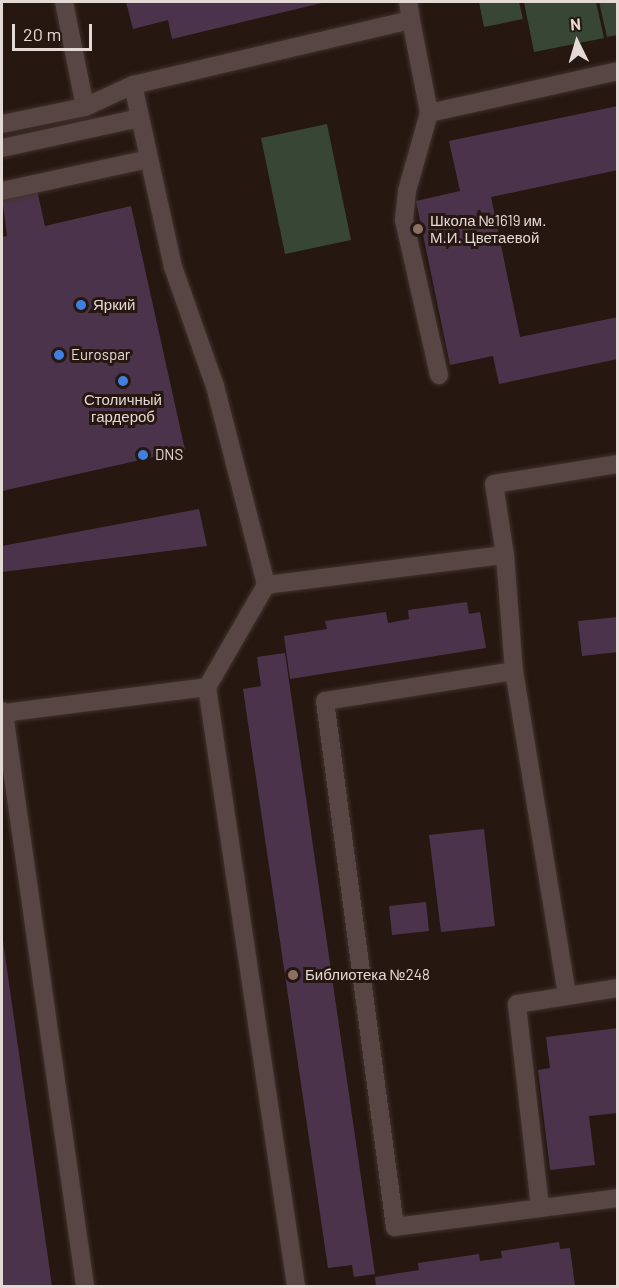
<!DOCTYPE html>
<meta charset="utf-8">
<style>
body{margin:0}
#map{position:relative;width:619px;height:1288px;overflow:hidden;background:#261711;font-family:Barlow,sans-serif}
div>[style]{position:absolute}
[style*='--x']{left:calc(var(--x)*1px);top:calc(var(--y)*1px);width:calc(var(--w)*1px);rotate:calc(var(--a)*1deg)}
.green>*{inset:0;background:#384635}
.building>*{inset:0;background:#4b344b}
.roads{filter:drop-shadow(0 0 2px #41322c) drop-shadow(0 0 2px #41322c)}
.minor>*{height:18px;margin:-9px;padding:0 9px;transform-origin:9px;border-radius:9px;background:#574643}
.dots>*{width:16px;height:16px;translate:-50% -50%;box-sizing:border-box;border:3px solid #261711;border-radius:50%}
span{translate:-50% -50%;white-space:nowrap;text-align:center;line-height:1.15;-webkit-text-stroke:6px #261711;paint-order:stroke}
.poi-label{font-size:15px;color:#e4d9d5}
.left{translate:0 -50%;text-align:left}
.frame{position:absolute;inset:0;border:3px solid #e4d9d5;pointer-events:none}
.north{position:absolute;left:547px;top:12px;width:60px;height:60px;-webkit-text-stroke:4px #261711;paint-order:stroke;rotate:355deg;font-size:16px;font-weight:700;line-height:24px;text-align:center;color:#e4d9d5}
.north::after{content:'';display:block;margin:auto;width:21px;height:27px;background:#e4d9d5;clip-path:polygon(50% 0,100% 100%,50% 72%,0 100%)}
.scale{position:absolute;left:12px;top:24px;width:80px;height:27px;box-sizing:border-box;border:3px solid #e4d9d5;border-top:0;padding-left:8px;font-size:18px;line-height:21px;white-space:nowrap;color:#e4d9d5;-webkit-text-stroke:4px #261711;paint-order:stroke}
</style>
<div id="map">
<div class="green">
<div style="clip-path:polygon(479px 2px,519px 2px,523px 19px,484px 27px)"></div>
<div style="clip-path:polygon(524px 2px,596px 2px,604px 38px,534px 52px)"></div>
<div style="clip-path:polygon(599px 2px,617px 2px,617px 35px,607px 37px)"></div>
<div style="clip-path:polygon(327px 124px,351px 240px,285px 254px,261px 138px)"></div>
</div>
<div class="building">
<div style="clip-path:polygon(126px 2px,326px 2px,172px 39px,168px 20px,133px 29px)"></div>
<div style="clip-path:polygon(618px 106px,618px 170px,491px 197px,520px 337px,618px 317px,618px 359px,499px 384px,493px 356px,450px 365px,416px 201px,460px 191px,449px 141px)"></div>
<div style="clip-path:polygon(37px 190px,45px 226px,131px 206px,185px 450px,2px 491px,2px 237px,7px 236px,2px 198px)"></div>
<div style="clip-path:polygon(199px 509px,207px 546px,2px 572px,2px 546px)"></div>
<div style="clip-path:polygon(467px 602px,469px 614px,480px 612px,486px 648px,290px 679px,284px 636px,327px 629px,325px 621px,386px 612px,388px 623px,409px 619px,408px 610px)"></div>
<div style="clip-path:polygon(618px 617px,618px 652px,582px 656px,578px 621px)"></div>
<div style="clip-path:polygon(285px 653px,375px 1274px,354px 1277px,352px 1265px,328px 1268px,243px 689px,261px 686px,257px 657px)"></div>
<div style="clip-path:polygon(484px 829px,495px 926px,441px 932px,429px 835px)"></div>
<div style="clip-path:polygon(426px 902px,429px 931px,392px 935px,389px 906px)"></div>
<div style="clip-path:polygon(2px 941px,3px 941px,52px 1286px,2px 1286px)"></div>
<div style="clip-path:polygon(618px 1028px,618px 1113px,589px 1116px,595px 1165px,550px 1170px,538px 1070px,550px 1068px,546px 1037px)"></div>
<div style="clip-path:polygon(559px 1242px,560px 1249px,570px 1248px,575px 1286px,376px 1286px,375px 1277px,419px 1270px,418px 1263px,479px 1254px,480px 1261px,502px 1258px,501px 1251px)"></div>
</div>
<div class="roads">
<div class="minor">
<div style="--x:64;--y:2;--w:107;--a:78.7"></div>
<div style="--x:411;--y:20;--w:95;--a:79"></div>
<div style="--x:429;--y:113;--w:81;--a:105.8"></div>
<div style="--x:407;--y:191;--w:29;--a:96"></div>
<div style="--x:404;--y:220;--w:159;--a:77.3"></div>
<div style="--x:133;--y:85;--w:285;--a:-13.2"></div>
<div style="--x:411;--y:20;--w:18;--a:-99"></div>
<div style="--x:429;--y:113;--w:194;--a:-12.5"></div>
<div style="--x:2;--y:124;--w:85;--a:-11.6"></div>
<div style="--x:85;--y:107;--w:53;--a:-24.6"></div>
<div style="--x:133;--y:85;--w:186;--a:77.6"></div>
<div style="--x:173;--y:267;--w:126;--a:70.6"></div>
<div style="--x:215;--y:386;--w:205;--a:75.6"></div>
<div style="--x:266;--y:585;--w:118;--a:120"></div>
<div style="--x:207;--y:687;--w:606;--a:81.55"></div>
<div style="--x:2;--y:148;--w:141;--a:-12.3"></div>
<div style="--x:2;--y:191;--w:150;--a:-12.3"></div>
<div style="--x:505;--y:555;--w:72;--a:-98.8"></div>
<div style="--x:494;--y:484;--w:126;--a:-9.2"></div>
<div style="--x:266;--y:585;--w:241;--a:-7.2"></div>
<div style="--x:505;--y:555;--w:116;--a:85.6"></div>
<div style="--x:514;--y:671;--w:191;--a:171"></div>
<div style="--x:325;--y:701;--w:531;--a:82.42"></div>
<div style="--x:395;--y:1227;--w:225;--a:-7.4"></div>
<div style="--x:514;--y:671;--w:327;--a:80.7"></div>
<div style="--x:2;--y:711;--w:3;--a:45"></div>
<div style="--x:4;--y:713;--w:579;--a:81.95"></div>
<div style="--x:4;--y:713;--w:205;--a:-7.3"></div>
<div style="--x:540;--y:1207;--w:204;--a:-96.5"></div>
<div style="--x:517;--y:1004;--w:102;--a:-9"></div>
</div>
</div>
<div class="dots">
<div style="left:418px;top:229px;background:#8d6e63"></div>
<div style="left:81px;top:305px;background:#3f7fe0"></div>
<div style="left:59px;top:355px;background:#3f7fe0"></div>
<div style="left:123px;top:381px;background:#3f7fe0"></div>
<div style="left:143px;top:455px;background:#3f7fe0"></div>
<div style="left:293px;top:975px;background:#8d6e63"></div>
</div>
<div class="poi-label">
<span class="left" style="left:430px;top:229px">Школа №1619 им.<br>М.И. Цветаевой</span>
<span class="left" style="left:93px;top:305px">Яркий</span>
<span class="left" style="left:71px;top:355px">Eurospar</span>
<span style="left:123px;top:408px">Столичный<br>гардероб</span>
<span class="left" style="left:155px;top:455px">DNS</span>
<span class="left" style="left:305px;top:975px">Библиотека №248</span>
</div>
<div class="frame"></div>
<div class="north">N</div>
<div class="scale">20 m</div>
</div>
